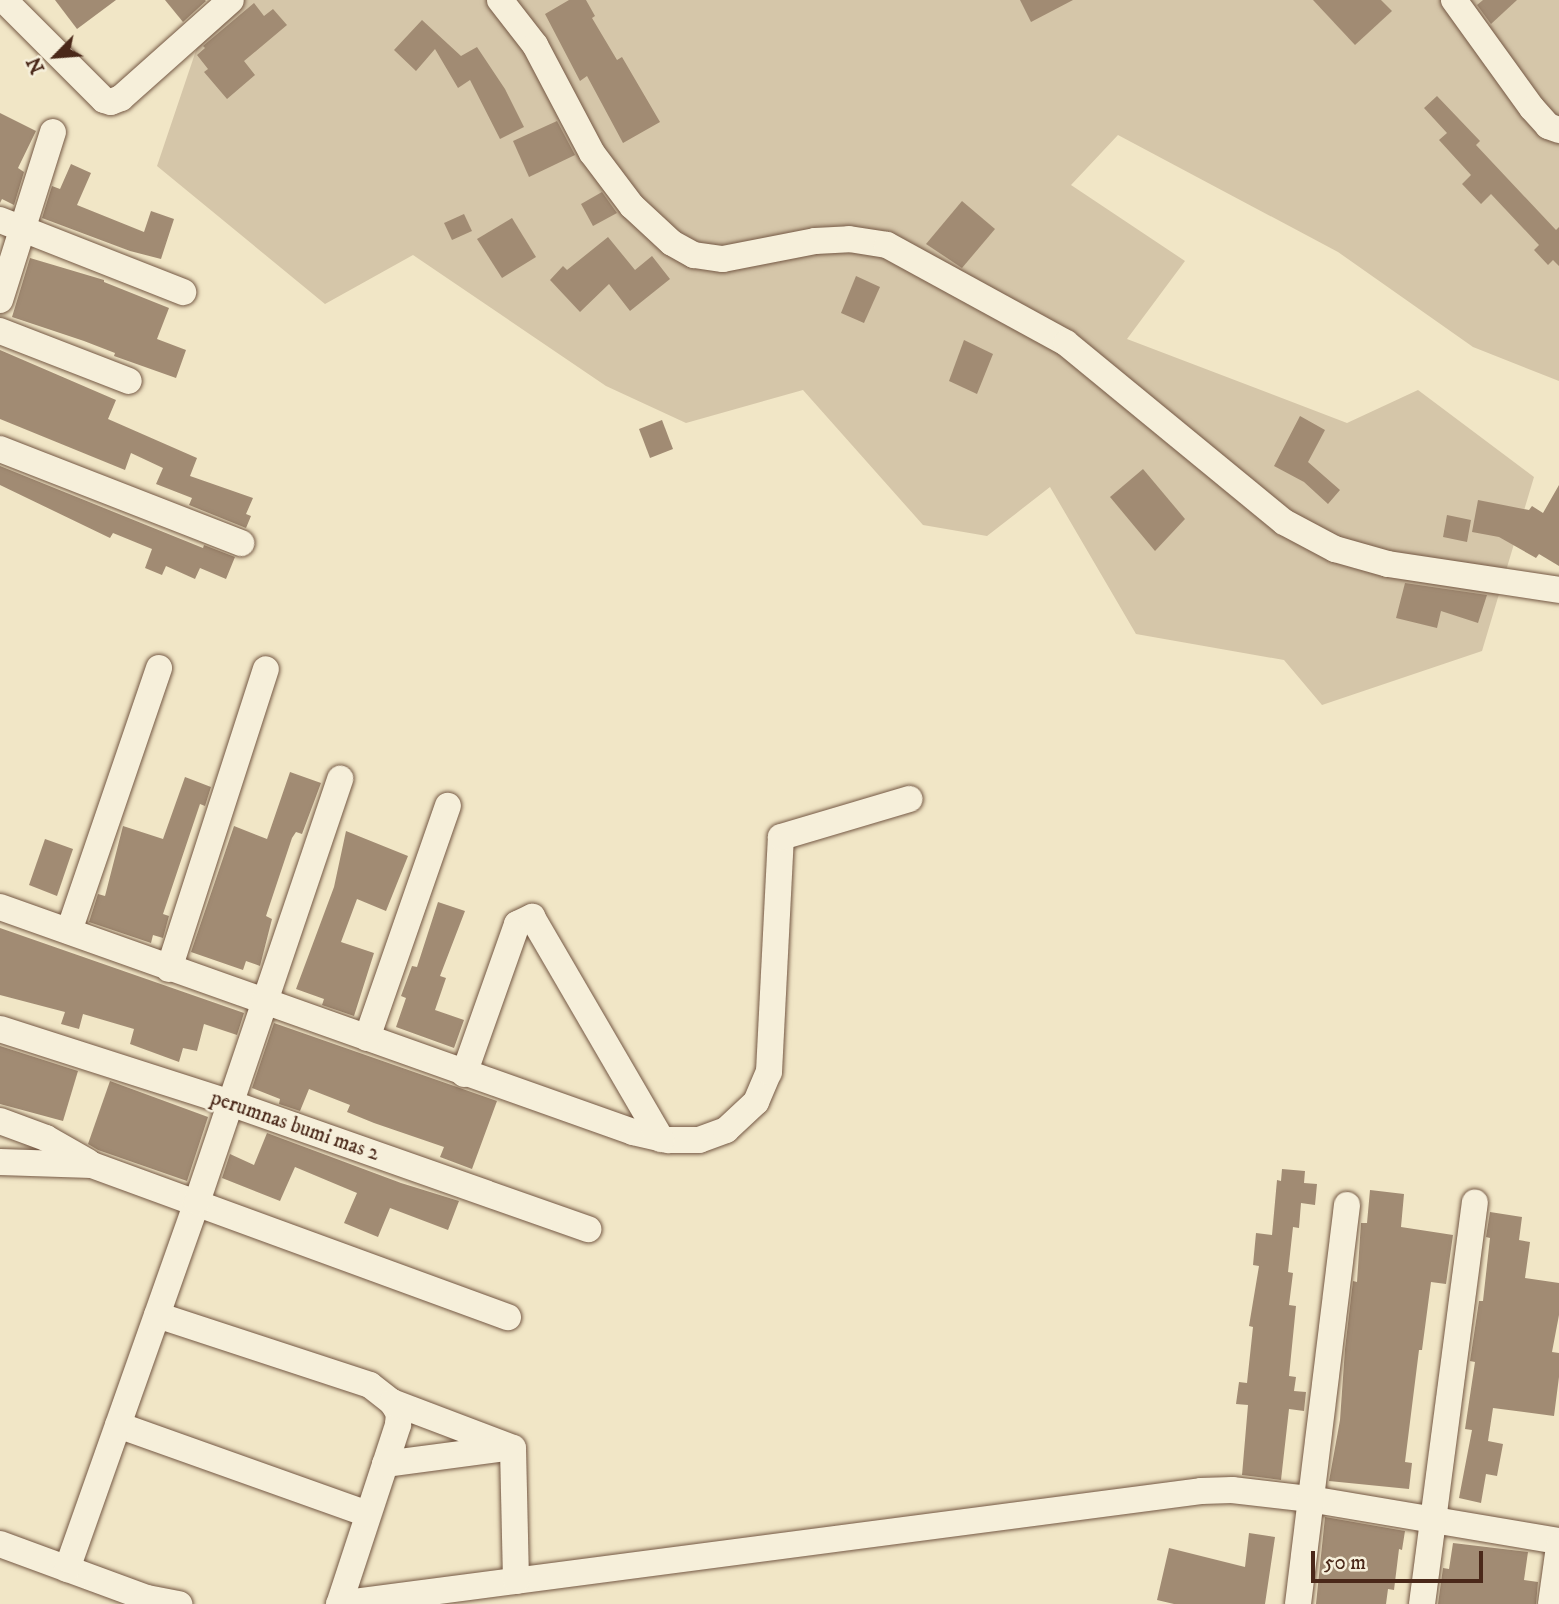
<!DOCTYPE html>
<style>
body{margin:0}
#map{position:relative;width:1559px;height:1604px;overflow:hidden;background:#f1e6c6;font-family:"IM FELL DW Pica",serif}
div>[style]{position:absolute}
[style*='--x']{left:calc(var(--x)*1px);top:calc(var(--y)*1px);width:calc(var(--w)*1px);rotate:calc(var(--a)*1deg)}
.green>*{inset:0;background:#d5c6a9}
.building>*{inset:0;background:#a18b73}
.roads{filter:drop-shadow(0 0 2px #745844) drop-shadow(0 0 2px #745844)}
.minor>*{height:26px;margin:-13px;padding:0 13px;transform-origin:13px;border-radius:13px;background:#f6efda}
span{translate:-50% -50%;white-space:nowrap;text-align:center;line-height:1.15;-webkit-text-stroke:5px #f6efda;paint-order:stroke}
.street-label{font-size:21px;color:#4a2819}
.north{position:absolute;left:21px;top:21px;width:70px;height:70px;-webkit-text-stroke:5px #f6efda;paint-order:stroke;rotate:245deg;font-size:19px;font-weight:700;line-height:28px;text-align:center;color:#4a2819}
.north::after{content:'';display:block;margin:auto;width:24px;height:32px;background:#4a2819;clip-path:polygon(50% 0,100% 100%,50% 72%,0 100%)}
.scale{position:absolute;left:1311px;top:1551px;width:172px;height:32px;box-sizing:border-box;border:4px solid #4a2819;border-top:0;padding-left:9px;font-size:21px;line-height:24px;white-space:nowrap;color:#4a2819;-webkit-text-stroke:5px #f6efda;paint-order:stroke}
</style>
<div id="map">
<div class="green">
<div style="clip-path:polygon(213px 0,1559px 0,1559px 381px,1473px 347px,1338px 252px,1118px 135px,1071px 185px,1185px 261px,1127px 339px,1347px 423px,1418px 390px,1534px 477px,1482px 651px,1322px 705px,1284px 660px,1136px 634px,1050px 487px,987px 536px,923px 525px,803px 390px,686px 423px,606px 386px,413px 255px,325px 304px,157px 166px)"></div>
</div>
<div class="building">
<div style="clip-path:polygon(55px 0,116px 0,77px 29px)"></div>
<div style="clip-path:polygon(165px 0,205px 0,206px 1px,183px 22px)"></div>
<div style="clip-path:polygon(569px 0,586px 0,595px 16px,592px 18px,617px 60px,622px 57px,660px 122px,623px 143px,587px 76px,580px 81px,545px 14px)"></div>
<div style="clip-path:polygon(1020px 0,1073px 0,1031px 22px)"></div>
<div style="clip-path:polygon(1313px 0,1381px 0,1392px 11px,1355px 45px)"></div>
<div style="clip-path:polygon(1483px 0,1517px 0,1491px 24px,1477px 5px)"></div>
<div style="clip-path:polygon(254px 3px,264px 16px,273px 9px,287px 25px,244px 61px,255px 75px,227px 99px,204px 72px,208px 69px,197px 55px,205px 48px,203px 46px)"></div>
<div style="clip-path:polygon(422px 20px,461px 56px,477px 47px,505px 89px,524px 127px,500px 139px,470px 80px,458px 88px,435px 49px,416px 71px,394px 50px)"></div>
<div style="clip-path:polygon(1437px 96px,1480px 141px,1476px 145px,1556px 230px,1559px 227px,1559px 266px,1553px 260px,1548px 265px,1534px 250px,1539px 245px,1491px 194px,1481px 204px,1462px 184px,1471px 175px,1439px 140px,1447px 133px,1424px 108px)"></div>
<div style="clip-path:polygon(0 113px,36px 131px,18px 168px,24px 172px,14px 205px,2px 199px,0 203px)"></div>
<div style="clip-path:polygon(557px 121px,575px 155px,529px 177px,513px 141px)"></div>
<div style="clip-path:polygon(71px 164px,91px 173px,77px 205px,144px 232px,151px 211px,174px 219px,161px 259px,130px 251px,42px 218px,52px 186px,60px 189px)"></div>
<div style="clip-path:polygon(602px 192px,617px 213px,593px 226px,581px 204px)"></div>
<div style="clip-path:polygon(962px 201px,995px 229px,962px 268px,926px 244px)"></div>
<div style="clip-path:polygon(464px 214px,472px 231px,452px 240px,444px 223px)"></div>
<div style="clip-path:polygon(512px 218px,536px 257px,502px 278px,477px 239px)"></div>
<div style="clip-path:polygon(608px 237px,635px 270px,652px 256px,670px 279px,630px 311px,609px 284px,580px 312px,550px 280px,563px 266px,567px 270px)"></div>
<div style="clip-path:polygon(30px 258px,104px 280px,104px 282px,169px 308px,157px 339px,186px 350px,176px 378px,114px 356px,115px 353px,84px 341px,12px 317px)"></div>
<div style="clip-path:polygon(856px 276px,880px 287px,864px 323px,841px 313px)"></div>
<div style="clip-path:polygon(964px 340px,993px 354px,977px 394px,949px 381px)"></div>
<div style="clip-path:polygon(0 350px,116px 400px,108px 419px,197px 458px,190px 476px,253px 498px,246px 514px,251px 516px,246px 528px,189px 505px,192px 498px,156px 484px,163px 468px,131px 453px,125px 470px,0 419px)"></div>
<div style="clip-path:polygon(1300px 416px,1325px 430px,1308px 462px,1340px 490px,1328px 504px,1304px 482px,1274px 466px)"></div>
<div style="clip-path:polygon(662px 420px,673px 449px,650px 458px,639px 429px)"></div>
<div style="clip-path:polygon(0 466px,203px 548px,204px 545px,235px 557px,226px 579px,200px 568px,195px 579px,166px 566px,162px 575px,145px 568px,152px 549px,113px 533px,110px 538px,0 485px)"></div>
<div style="clip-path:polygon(1143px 469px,1185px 519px,1155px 551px,1110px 497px)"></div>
<div style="clip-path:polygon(1559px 485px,1559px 566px,1539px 554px,1536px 558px,1499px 537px,1472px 532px,1478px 500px,1529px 510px,1532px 506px,1543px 513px)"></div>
<div style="clip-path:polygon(1447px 515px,1471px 520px,1467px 542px,1443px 537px)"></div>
<div style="clip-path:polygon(1405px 583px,1487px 595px,1478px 623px,1441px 611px,1437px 628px,1396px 618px)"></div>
<div style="clip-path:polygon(290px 772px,321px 783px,302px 834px,296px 832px,292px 838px,266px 916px,272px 919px,260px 966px,246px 961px,243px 970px,191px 952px,234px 826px,267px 839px)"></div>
<div style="clip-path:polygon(185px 777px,211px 787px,205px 806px,200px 804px,163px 914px,169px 916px,163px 938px,153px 935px,151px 943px,89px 922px,98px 894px,105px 896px,123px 826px,163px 839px)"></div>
<div style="clip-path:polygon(346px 831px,408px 856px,386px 911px,357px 899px,341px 942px,374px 953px,354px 1016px,322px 1005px,324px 999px,296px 989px,334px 887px)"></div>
<div style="clip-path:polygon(45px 839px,73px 849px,57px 896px,29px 885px)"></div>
<div style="clip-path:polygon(438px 902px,465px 911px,440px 976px,446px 978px,435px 1010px,464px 1020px,454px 1048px,396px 1027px,406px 998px,401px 996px,412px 966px,417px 967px)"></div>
<div style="clip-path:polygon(0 928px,244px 1013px,237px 1035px,204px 1024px,197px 1051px,183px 1048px,179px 1062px,130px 1044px,134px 1029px,83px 1014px,79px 1029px,61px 1024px,65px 1012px,0 995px)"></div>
<div style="clip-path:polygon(274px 1023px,497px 1101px,472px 1169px,440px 1157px,444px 1147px,374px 1123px,347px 1112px,350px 1105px,309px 1089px,300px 1111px,279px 1104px,280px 1099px,252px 1088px)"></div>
<div style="clip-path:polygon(0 1046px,78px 1071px,63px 1121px,0 1104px)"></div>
<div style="clip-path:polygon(110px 1081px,208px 1117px,187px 1181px,98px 1150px,88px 1144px)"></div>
<div style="clip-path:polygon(267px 1133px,401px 1183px,459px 1201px,448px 1230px,390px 1208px,378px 1237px,344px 1223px,357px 1193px,295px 1167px,280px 1201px,222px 1178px,230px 1154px,254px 1165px)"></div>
<div style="clip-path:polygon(1282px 1169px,1305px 1171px,1304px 1183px,1317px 1184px,1315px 1205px,1301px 1203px,1299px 1228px,1293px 1227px,1288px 1272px,1293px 1273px,1289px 1305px,1296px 1306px,1289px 1376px,1296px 1377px,1294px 1391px,1306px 1392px,1304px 1411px,1289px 1409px,1281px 1480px,1242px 1475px,1248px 1405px,1236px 1404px,1239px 1382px,1247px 1383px,1253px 1327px,1249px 1326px,1259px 1266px,1253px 1265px,1256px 1233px,1272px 1235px,1277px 1180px,1281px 1181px)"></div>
<div style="clip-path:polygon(1370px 1190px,1404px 1194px,1401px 1227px,1453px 1235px,1446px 1284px,1431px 1282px,1422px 1350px,1419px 1350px,1405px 1462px,1412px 1463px,1409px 1489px,1329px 1481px,1340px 1420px,1345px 1349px,1353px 1281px,1357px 1282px,1361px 1223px,1367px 1223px)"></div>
<div style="clip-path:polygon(1490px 1212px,1522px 1217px,1519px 1240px,1530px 1242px,1525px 1278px,1559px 1283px,1559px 1315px,1552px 1352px,1559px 1353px,1559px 1377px,1554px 1416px,1493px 1408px,1488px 1441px,1503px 1444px,1497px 1476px,1486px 1474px,1481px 1503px,1459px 1498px,1472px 1430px,1465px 1429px,1475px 1362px,1470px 1361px,1479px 1301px,1483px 1301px,1490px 1238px,1486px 1237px)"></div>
<div style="clip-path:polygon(1325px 1517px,1405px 1531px,1402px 1550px,1399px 1549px,1394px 1590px,1388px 1589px,1386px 1604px,1316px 1604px)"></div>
<div style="clip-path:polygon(1249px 1533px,1275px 1537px,1265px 1604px,1174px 1604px,1157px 1600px,1169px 1548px,1245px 1567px)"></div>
<div style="clip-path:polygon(1453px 1543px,1528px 1552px,1524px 1580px,1538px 1582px,1536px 1604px,1438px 1604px,1443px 1568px,1449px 1569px)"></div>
</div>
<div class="roads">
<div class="minor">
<div style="--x:4;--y:0;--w:141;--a:45"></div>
<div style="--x:104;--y:100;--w:7;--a:16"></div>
<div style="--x:111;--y:102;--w:11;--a:-22"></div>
<div style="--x:121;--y:98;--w:147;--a:-41.7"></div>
<div style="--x:500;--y:0;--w:57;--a:52.1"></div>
<div style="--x:535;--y:45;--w:122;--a:62.2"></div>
<div style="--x:592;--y:153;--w:66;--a:53"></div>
<div style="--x:632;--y:206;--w:54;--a:42.8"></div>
<div style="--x:672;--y:243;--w:25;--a:29"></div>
<div style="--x:694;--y:255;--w:29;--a:8"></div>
<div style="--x:723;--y:259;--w:94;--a:-11.1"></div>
<div style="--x:815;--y:241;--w:34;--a:-3"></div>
<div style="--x:849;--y:239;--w:38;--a:9"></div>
<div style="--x:887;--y:245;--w:204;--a:28.7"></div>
<div style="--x:1066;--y:343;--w:282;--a:39.4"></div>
<div style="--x:1284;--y:522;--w:58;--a:27.9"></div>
<div style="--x:1335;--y:549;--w:55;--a:15.8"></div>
<div style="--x:1388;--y:564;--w:173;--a:8.6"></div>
<div style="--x:1454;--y:0;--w:133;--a:54.2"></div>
<div style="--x:1532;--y:108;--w:24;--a:48"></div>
<div style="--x:1548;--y:126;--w:12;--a:20"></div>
<div style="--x:0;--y:220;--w:197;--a:21.5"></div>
<div style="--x:0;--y:300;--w:176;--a:-72.5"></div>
<div style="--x:0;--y:331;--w:138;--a:21.2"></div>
<div style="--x:0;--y:449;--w:259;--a:21.3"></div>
<div style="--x:0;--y:907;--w:672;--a:19.57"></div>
<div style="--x:633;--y:1132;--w:37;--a:13"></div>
<div style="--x:669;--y:1140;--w:30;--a:0"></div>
<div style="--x:699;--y:1140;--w:29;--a:-20"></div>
<div style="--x:726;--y:1130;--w:41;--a:-43"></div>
<div style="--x:756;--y:1102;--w:33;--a:-67"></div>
<div style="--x:769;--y:1072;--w:235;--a:-87.1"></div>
<div style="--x:781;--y:837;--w:134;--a:-16.5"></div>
<div style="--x:69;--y:931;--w:278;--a:-71.1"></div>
<div style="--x:169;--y:969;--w:315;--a:-72.1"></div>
<div style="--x:0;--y:1029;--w:242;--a:17.8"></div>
<div style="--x:230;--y:1103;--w:380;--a:19.4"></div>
<div style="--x:367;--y:1038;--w:246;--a:-70.8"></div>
<div style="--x:464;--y:1074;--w:159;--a:-70.5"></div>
<div style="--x:517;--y:924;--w:17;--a:-25"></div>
<div style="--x:532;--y:917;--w:257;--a:59.8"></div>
<div style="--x:0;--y:1121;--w:49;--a:20.3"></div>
<div style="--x:46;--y:1138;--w:48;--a:29.7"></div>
<div style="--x:0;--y:1162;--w:92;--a:1.9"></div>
<div style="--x:92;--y:1165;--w:443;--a:20.1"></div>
<div style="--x:157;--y:1315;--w:224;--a:18.2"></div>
<div style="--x:370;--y:1385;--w:28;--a:38"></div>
<div style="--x:392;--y:1402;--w:13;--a:58"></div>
<div style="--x:399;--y:1413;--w:12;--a:95"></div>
<div style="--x:398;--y:1425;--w:188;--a:108.2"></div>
<div style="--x:339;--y:1604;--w:869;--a:-7.47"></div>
<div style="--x:1201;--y:1491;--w:31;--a:-2"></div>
<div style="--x:1232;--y:1490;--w:79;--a:6.6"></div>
<div style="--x:1310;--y:1499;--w:253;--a:9.6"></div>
<div style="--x:392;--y:1402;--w:129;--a:20.8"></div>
<div style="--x:513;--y:1448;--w:133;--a:88.7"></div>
<div style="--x:118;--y:1425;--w:265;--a:19.6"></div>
<div style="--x:385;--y:1464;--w:123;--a:-7.5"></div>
<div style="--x:0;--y:1544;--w:157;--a:20.2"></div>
<div style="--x:147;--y:1598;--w:33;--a:11"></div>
<div style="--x:67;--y:1569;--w:389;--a:-70.5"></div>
<div style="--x:197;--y:1202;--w:447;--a:-71.3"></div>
<div style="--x:1298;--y:1604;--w:402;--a:-83"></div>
<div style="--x:1422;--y:1604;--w:405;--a:-82.5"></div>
<div style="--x:1551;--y:1604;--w:59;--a:-82.1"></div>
</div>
</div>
<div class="street-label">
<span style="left:295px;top:1126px;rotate:19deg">perumnas bumi mas 2</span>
</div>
<div class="north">N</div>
<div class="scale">50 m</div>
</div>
